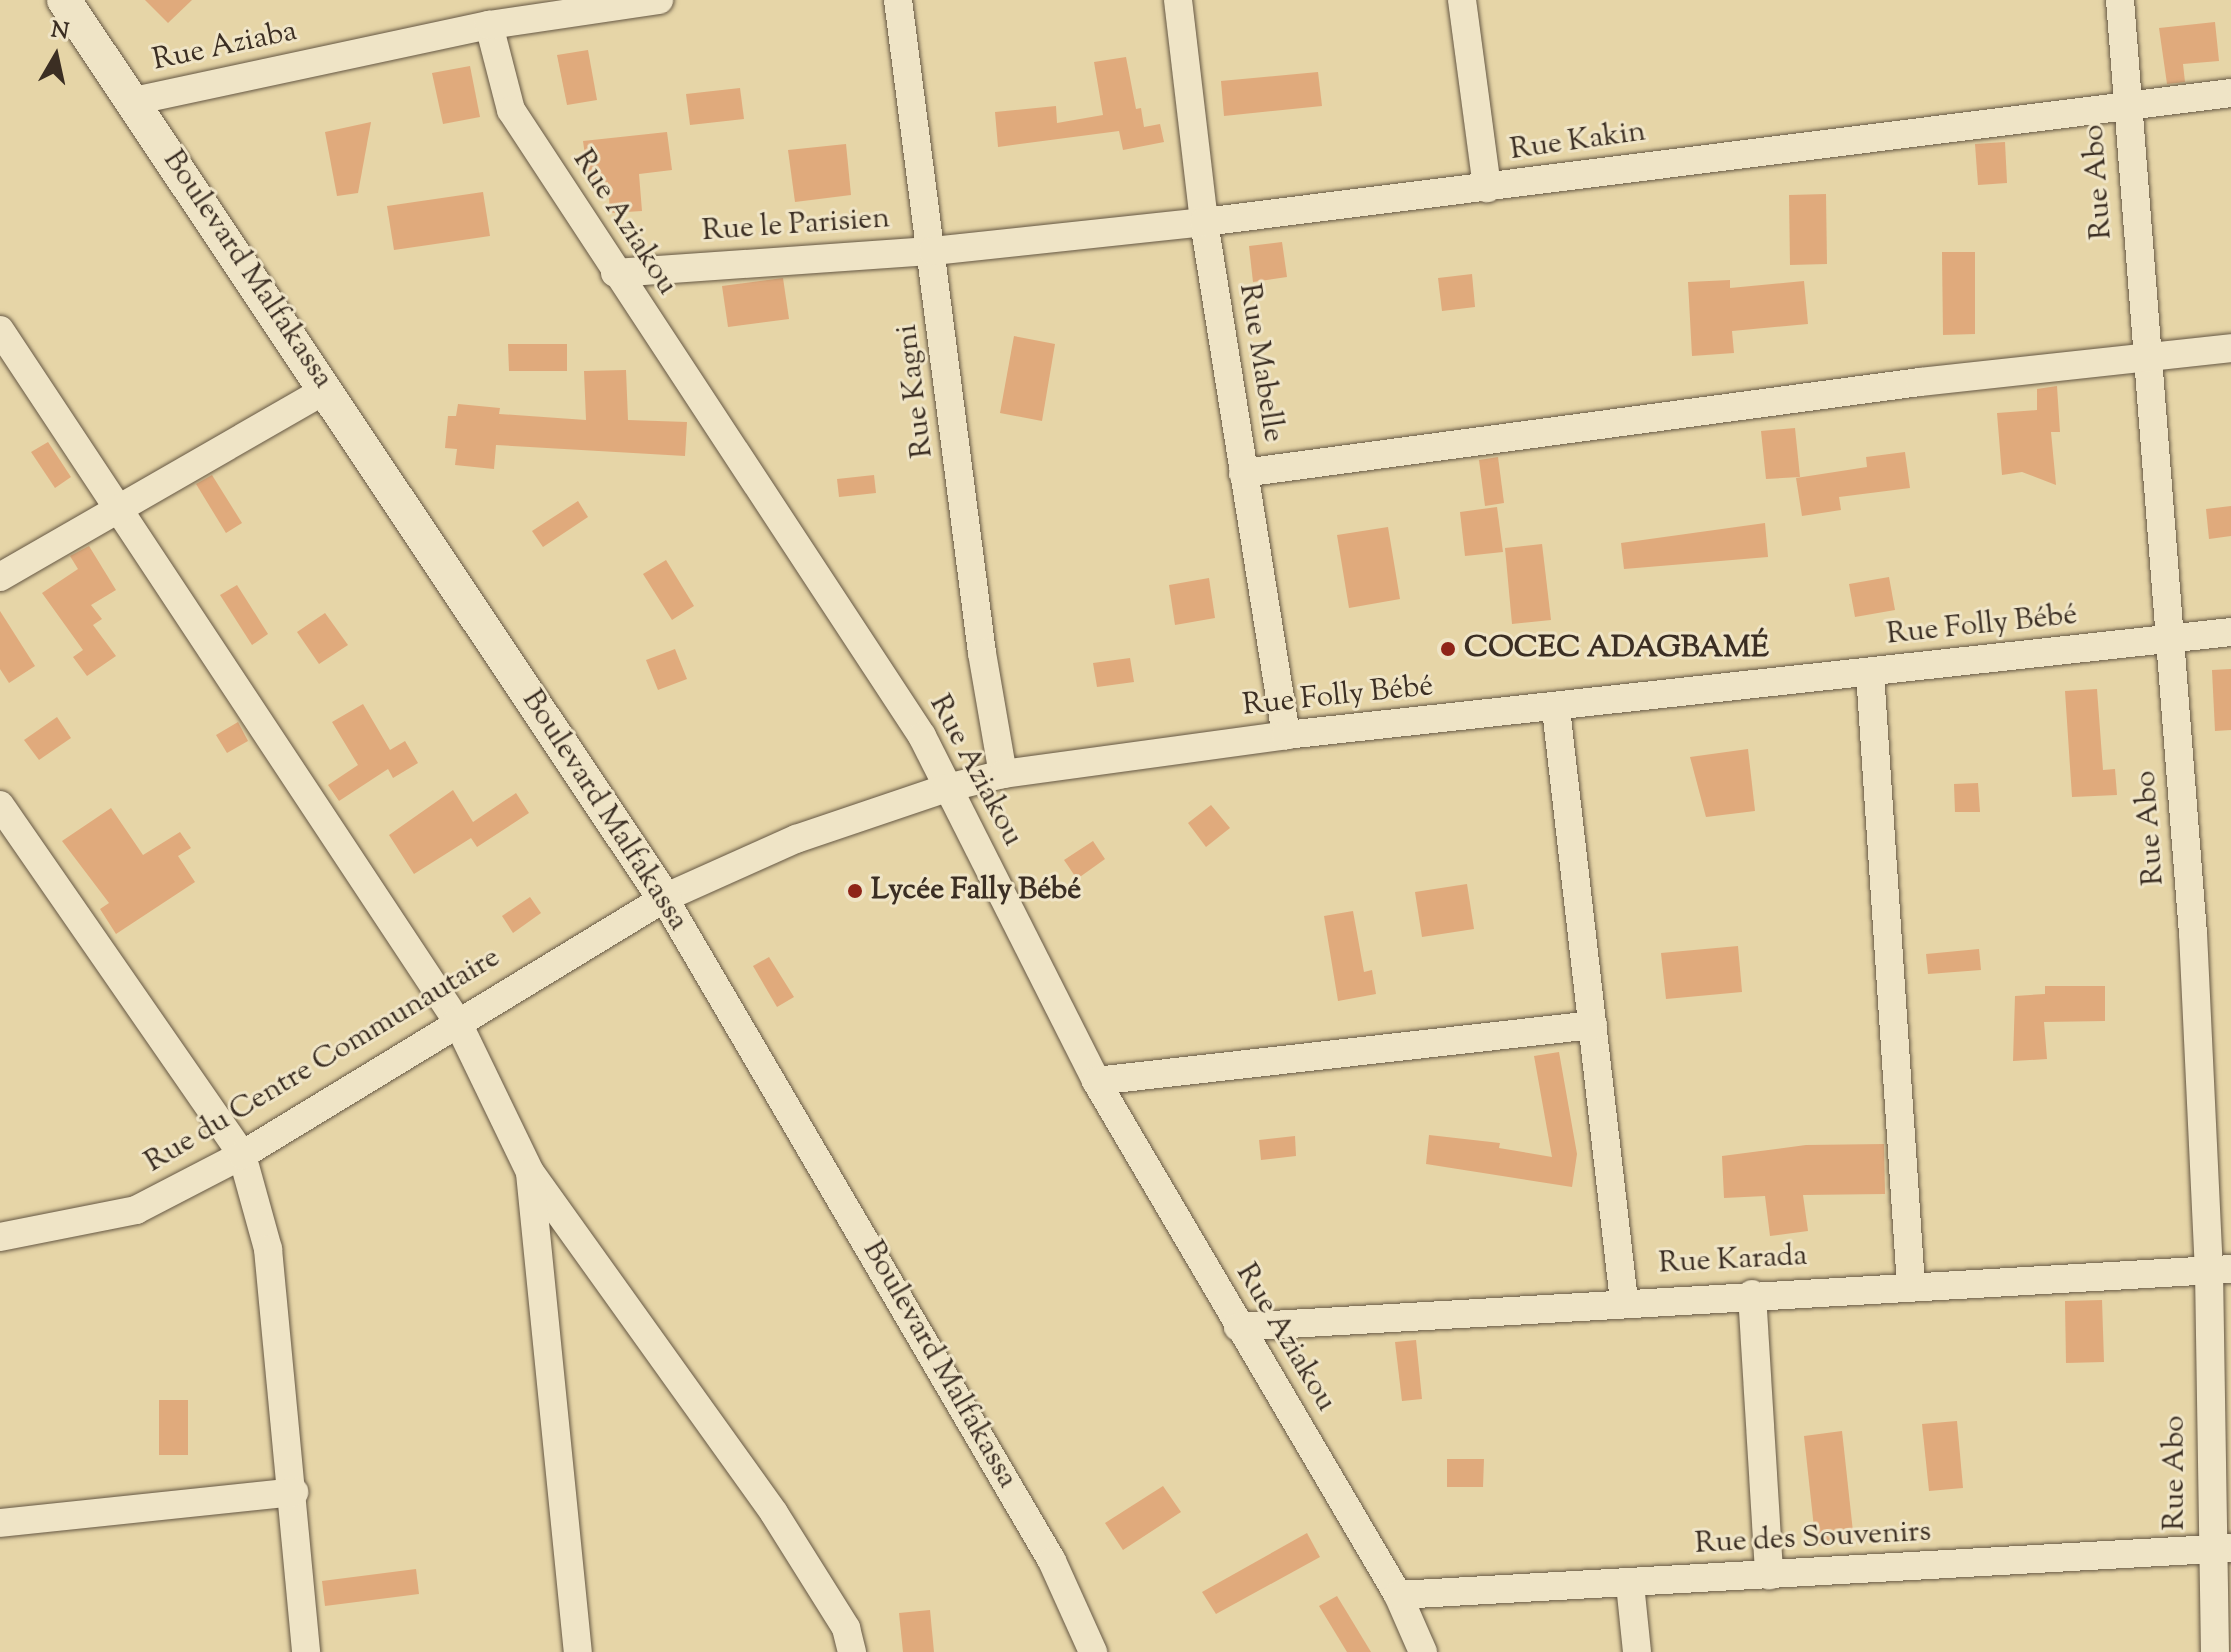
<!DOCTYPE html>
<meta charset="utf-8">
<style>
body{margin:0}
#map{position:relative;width:2231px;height:1652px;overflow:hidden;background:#e6d5a7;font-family:"Sorts Mill Goudy",serif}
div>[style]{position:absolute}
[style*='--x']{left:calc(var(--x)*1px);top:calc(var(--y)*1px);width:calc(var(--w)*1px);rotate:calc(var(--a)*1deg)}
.building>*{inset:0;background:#e0aa7c}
.roads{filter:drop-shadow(0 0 2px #665844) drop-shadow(0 0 2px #665844)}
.minor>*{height:28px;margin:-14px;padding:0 14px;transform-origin:14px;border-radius:14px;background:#efe4c6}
.tertiary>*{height:34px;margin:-17px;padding:0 17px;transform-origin:17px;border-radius:17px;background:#efe4c6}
.dots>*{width:22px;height:22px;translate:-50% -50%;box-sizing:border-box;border:4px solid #efe4c6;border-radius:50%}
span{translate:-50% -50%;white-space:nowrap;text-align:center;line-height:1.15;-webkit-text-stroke:6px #efe4c6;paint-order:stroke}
.street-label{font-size:30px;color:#3b2e23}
.poi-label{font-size:30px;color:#3b2e23;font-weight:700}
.left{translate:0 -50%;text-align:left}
.north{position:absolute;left:16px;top:16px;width:80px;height:80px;-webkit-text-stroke:6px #efe4c6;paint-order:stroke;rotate:9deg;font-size:22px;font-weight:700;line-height:32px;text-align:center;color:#3b2e23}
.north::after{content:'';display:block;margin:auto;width:28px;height:36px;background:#3b2e23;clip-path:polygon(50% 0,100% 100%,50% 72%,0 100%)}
</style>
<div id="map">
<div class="building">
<div style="clip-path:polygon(145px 0,192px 0,168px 23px)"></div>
<div style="clip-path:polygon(2215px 22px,2219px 61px,2183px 64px,2185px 82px,2167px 84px,2159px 28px)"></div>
<div style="clip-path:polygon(588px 50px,597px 100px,567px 105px,557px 55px)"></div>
<div style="clip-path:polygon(1126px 57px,1136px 109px,1141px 108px,1144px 127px,1160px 124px,1164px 142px,1123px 150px,1119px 131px,998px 147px,995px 112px,1056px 106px,1057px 123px,1103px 115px,1094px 62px)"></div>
<div style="clip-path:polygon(470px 66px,480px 117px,443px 124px,432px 73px)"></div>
<div style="clip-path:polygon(1318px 72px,1322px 106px,1224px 116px,1221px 81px)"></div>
<div style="clip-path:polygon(740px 88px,744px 119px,690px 125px,686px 94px)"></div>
<div style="clip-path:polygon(371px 122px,358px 193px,337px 196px,325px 132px)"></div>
<div style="clip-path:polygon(667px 132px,672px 170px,639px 174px,642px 211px,610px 213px,608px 182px,589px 184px,583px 141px)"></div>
<div style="clip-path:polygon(2005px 142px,2007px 183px,1978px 185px,1975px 144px)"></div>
<div style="clip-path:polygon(846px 144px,851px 195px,795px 202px,788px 150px)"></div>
<div style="clip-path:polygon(483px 192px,490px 236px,394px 250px,387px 206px)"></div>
<div style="clip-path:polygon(1826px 194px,1827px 264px,1790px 265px,1789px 195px)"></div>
<div style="clip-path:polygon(1282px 242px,1287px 277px,1253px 282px,1249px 246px)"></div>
<div style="clip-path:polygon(1942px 252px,1975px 252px,1975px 334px,1943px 335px)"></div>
<div style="clip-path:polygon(1472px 274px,1475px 307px,1442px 311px,1438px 278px)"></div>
<div style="clip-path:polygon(783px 278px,789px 319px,728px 327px,722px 286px)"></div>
<div style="clip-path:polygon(1730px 280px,1730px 288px,1804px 281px,1808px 324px,1732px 331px,1734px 353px,1692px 356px,1688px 282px)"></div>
<div style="clip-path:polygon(1014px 336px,1055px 344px,1042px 421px,1000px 413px)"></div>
<div style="clip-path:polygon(508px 344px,567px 344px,567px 371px,509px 371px)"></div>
<div style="clip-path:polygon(626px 370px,628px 420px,687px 422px,685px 456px,496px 445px,494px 469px,455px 465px,457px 449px,445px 448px,448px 416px,456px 416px,458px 404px,500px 408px,499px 414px,586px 420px,584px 371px)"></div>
<div style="clip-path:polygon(2057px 386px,2060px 432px,2051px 432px,2056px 485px,2022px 472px,2002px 475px,1997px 413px,2037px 410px,2037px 389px)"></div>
<div style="clip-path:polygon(1795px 428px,1800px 477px,1766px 479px,1761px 431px)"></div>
<div style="clip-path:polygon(48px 442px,71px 477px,55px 488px,31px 452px)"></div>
<div style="clip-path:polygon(1905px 452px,1910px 488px,1839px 497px,1841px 510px,1802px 516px,1796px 478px,1867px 467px,1866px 457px)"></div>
<div style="clip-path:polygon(1498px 457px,1504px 503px,1485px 506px,1479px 460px)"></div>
<div style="clip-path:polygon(212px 475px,242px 523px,226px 533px,196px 484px)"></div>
<div style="clip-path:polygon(874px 475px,876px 493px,839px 497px,837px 479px)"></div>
<div style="clip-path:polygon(578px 501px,588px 517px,543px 547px,532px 531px)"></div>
<div style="clip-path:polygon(2231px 506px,2231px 536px,2209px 539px,2206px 509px)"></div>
<div style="clip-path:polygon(1497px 507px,1503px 552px,1465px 556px,1460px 512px)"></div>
<div style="clip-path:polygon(1765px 523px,1768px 557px,1624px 569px,1621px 543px)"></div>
<div style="clip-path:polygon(1388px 527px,1400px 599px,1349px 608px,1337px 535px)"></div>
<div style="clip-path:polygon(1542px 544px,1551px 620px,1512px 624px,1505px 548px)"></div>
<div style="clip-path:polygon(89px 546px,116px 590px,91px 605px,102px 619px,93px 625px,116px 656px,87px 676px,73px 657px,83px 650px,42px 593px,78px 569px,70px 556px)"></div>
<div style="clip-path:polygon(666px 560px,694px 606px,672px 620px,643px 574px)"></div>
<div style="clip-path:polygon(1889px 577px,1895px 610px,1855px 617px,1849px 584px)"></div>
<div style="clip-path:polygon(1209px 578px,1215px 618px,1175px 625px,1169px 585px)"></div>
<div style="clip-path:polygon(237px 585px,268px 634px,252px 645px,220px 595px)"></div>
<div style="clip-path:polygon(0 611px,35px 666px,9px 683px,0 669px)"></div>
<div style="clip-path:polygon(325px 613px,348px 645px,319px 664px,297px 632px)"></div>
<div style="clip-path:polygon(675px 649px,687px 679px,658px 690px,646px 660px)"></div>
<div style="clip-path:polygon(1130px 658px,1134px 682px,1097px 687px,1093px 663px)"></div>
<div style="clip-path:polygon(2231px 669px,2231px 730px,2215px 731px,2212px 670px)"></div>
<div style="clip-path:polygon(2097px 689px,2103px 770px,2115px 769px,2117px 795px,2072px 797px,2065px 691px)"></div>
<div style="clip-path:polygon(363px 704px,390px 750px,405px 741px,418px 763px,393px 778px,388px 769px,339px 801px,328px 785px,358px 765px,332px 722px)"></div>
<div style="clip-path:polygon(57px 717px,71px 738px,39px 760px,24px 740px)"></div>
<div style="clip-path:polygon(238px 722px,248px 741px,227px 753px,216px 735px)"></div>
<div style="clip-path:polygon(1748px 749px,1755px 811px,1706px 817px,1690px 757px)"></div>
<div style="clip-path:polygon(1978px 783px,1980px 812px,1955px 812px,1954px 784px)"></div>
<div style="clip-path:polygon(453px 790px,473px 822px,516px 793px,529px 813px,477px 847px,471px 838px,414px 874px,389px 835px)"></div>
<div style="clip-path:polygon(1211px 805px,1230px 828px,1206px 847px,1188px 823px)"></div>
<div style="clip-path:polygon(111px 808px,143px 855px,180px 832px,191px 848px,178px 856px,195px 882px,116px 934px,100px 909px,109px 903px,62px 841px)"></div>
<div style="clip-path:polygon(1093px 841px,1105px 859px,1077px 879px,1064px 860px)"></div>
<div style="clip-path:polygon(1467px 884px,1474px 929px,1422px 937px,1415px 892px)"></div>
<div style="clip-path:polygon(530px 897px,541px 913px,513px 933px,502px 916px)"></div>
<div style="clip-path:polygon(1353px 911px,1364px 972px,1372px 970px,1376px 994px,1338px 1001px,1324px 916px)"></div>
<div style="clip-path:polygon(1738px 946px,1742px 992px,1666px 999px,1661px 953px)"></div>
<div style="clip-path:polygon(1979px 949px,1981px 970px,1928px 974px,1926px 954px)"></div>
<div style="clip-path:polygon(769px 957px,794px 997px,777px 1007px,753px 966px)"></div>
<div style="clip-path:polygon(2045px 986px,2105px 986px,2105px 1021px,2044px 1022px,2047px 1059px,2013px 1061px,2015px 996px,2045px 994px)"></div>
<div style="clip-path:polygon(1559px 1052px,1577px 1154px,1572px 1187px,1426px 1164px,1429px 1135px,1500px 1143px,1499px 1148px,1552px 1157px,1534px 1056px)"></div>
<div style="clip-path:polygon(1295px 1136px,1296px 1156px,1261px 1160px,1259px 1140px)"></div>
<div style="clip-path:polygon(1884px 1144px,1885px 1194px,1803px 1195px,1808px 1231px,1770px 1236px,1765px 1196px,1724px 1198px,1722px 1156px,1806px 1145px)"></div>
<div style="clip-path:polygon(2102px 1300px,2104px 1362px,2066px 1363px,2065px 1301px)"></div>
<div style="clip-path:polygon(1416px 1340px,1422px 1399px,1402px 1401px,1395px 1342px)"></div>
<div style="clip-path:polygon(159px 1400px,188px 1400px,188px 1455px,159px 1455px)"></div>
<div style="clip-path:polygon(1957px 1421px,1963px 1488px,1929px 1491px,1922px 1424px)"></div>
<div style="clip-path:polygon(1842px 1431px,1854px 1541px,1816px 1546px,1804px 1436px)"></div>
<div style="clip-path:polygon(1447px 1459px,1484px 1459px,1483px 1487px,1447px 1487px)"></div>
<div style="clip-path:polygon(1163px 1486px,1181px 1512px,1123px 1550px,1105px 1523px)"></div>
<div style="clip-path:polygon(1307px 1533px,1320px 1557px,1216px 1614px,1202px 1592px)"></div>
<div style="clip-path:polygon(416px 1569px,419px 1594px,325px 1606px,322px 1581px)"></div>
<div style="clip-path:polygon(1337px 1596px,1371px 1652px,1347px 1652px,1319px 1606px)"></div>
<div style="clip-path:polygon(930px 1610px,934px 1652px,903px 1652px,899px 1613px)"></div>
</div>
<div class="roads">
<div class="minor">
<div style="--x:898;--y:0;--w:658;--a:82.67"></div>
<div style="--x:982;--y:653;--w:123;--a:80.2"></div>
<div style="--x:1178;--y:0;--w:224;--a:83.3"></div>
<div style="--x:1204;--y:222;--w:520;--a:80.92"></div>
<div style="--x:1462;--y:0;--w:190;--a:82.4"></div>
<div style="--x:2120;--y:0;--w:936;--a:85.53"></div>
<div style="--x:2193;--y:933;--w:338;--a:87.3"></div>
<div style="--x:2209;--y:1271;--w:381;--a:89.1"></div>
<div style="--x:489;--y:25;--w:88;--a:75.5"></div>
<div style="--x:511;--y:110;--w:749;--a:56.71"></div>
<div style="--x:922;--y:736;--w:386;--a:63.2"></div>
<div style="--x:1096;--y:1081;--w:596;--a:59.56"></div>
<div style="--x:1398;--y:1595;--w:62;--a:66.3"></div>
<div style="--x:134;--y:101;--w:363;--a:-12.1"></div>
<div style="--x:489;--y:25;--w:172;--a:-8.4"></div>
<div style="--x:615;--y:273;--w:319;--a:-4"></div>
<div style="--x:933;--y:251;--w:273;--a:-6.1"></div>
<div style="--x:1204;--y:222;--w:1035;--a:-7.16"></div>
<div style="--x:0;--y:330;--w:828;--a:56.52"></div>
<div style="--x:457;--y:1021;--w:168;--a:64.2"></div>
<div style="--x:530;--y:1172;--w:419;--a:54.4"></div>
<div style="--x:774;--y:1513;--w:136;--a:57.9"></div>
<div style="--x:846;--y:1628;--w:25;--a:76"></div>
<div style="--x:1243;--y:473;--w:683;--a:-7.66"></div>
<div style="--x:1920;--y:382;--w:313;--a:-6.2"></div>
<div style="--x:0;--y:577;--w:377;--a:-29.9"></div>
<div style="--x:1870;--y:673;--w:614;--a:86.17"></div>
<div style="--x:1556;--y:709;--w:596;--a:83.45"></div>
<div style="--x:0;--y:805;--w:426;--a:55.3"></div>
<div style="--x:242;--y:1155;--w:98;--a:74.5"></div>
<div style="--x:268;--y:1249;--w:405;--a:84.6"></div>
<div style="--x:664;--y:898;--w:768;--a:59.66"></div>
<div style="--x:1052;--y:1561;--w:100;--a:65.7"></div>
<div style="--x:1096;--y:1081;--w:500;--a:-6.43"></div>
<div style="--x:530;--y:1173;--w:481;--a:84.3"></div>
<div style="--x:0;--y:1237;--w:139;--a:-11.2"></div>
<div style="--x:136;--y:1210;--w:119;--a:-27.4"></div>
<div style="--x:242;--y:1155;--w:494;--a:-31.3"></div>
<div style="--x:664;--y:898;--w:145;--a:-24.1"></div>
<div style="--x:796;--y:839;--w:159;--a:-18.7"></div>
<div style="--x:947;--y:788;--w:58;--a:-14"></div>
<div style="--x:1003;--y:774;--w:286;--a:-7.8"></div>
<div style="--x:1286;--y:735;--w:951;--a:-6.22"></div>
<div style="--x:1752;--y:1294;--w:282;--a:86.5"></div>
<div style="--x:1238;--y:1327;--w:995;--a:-3.34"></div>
<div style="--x:0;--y:1523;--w:296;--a:-6"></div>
<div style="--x:1630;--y:1584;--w:68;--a:84.1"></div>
<div style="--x:1398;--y:1595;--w:834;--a:-3.23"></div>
</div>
<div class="tertiary">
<div style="--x:64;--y:0;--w:1080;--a:56.25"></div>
</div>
</div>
<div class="dots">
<div style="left:1448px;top:649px;background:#8f2418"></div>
<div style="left:855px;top:891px;background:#8f2418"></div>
</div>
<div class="street-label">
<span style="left:225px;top:47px;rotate:-12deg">Rue Aziaba</span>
<span style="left:1578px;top:142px;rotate:-8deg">Rue Kakin</span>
<span style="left:2099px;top:182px;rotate:-94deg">Rue Abo</span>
<span style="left:624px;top:223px;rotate:57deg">Rue Aziakou</span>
<span style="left:796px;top:226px;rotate:-4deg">Rue le Parisien</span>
<span style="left:247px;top:270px;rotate:56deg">Boulevard Malfakassa</span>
<span style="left:1260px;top:363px;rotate:81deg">Rue Mabelle</span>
<span style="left:916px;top:391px;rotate:-97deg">Rue Kagni</span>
<span style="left:1982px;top:626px;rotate:-6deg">Rue Folly Bébé</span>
<span style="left:1338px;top:697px;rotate:-6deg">Rue Folly Bébé</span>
<span style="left:975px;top:771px;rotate:62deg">Rue Aziakou</span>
<span style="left:604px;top:811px;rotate:57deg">Boulevard Malfakassa</span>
<span style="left:2151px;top:828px;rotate:-94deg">Rue Abo</span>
<span style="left:323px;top:1061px;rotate:-31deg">Rue du Centre Communautaire</span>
<span style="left:1733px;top:1261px;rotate:-3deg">Rue Karada</span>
<span style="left:1285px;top:1338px;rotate:59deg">Rue Aziakou</span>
<span style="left:939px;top:1365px;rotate:60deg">Boulevard Malfakassa</span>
<span style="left:2176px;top:1473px;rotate:-90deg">Rue Abo</span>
<span style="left:1813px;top:1539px;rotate:-3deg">Rue des Souvenirs</span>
</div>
<div class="poi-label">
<span class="left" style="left:1464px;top:649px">COCEC ADAGBAMÉ</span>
<span class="left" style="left:871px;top:891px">Lycée Fally Bébé</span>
</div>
<div class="north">N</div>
</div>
